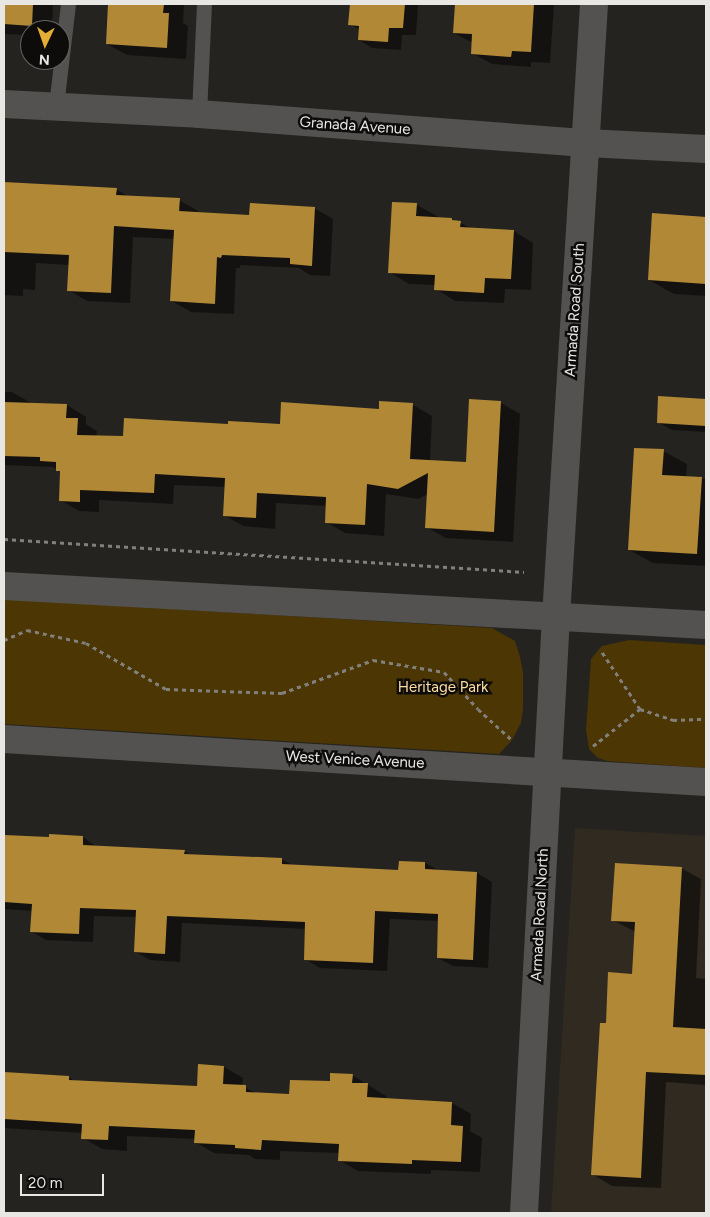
<!DOCTYPE html>
<style>
body{margin:0}
#map{position:relative;width:710px;height:1217px;overflow:hidden;background:#25231f;font-family:Figtree,sans-serif}
div>[style]{position:absolute}
[style*='--x']{left:calc(var(--x)*1px);top:calc(var(--y)*1px);width:calc(var(--w)*1px);rotate:calc(var(--a)*1deg)}
.built>*{inset:0;background:#302a21}
.green>*{inset:0;background:#4c3604}
.shadow>*{inset:0;background:#0007}
.building>*{inset:0;background:#b18936}
.path>*{height:3px;margin-top:-1.5px;transform-origin:0;background:repeating-linear-gradient(90deg,#82807d 0 4px,transparent 0 8px)}
.service>*{height:15px;margin:-7.5px;padding:0 7.5px;transform-origin:7.5px;border-radius:7.5px;background:#535250}
.minor>*{height:28px;margin:-14px;padding:0 14px;transform-origin:14px;border-radius:14px;background:#535250}
.tertiary>*{height:28px;margin:-14px;padding:0 14px;transform-origin:14px;border-radius:14px;background:#535250}
span{translate:-50% -50%;white-space:nowrap;text-align:center;line-height:1.15;-webkit-text-stroke:5px #0e0c0b;paint-order:stroke}
.street-label{font-size:15px;color:#e9e7e4}
.park-label{font-size:15px;color:#fcdda1}
.frame{position:absolute;inset:0;border:5px solid #e9e7e4;pointer-events:none}
.north{position:absolute;left:20px;top:20px;width:50px;height:50px;box-sizing:border-box;background:#0e0c0b;border:1px solid #666462;border-radius:50%;rotate:183deg;font-size:14px;font-weight:700;line-height:20px;text-align:center;color:#e9e7e4}
.north::after{content:'';display:block;margin:auto;width:18px;height:22px;background:#e4ae35;clip-path:polygon(50% 0,100% 100%,50% 72%,0 100%)}
.scale{position:absolute;left:20px;top:1174px;width:84px;height:22px;box-sizing:border-box;border:2px solid #e9e7e4;border-top:0;padding-left:6px;font-size:15px;line-height:18px;white-space:nowrap;color:#e9e7e4;-webkit-text-stroke:4px #0e0c0b;paint-order:stroke}
</style>
<div id="map">
<div class="built">
<div style="clip-path:polygon(575px 828px,706px 836px,706px 1213px,551px 1213px)"></div>
</div>
<div class="green">
<div style="clip-path:polygon(4px 599px,492px 628px,515px 641px,520px 657px,523px 672px,523px 709px,521px 723px,512px 740px,499px 754px,4px 724px)"></div>
<div style="clip-path:polygon(629px 640px,706px 645px,706px 768px,607px 761px,598px 758px,589px 749px,586px 730px,591px 659px,602px 646px)"></div>
</div>
<div class="shadow">
<div style="clip-path:polygon(4px 4px,53px 4px,52px 30px,30px 30px,30px 35px,4px 34px)"></div>
<div style="clip-path:polygon(110px 4px,184px 4px,183px 23px,188px 26px,186px 59px,127px 55px,107px 44px)"></div>
<div style="clip-path:polygon(351px 4px,418px 4px,416px 35px,402px 35px,401px 50px,372px 48px,359px 40px,360px 30px,350px 24px)"></div>
<div style="clip-path:polygon(456px 4px,554px 4px,550px 63px,531px 62px,531px 67px,492px 64px,472px 53px,473px 43px,454px 33px)"></div>
<div style="clip-path:polygon(evenodd,4px 182px,116px 189px,129px 197px,179px 200px,198px 211px,198px 214px,251px 216px,314px 208px,333px 219px,330px 276px,310px 275px,299px 268px,240px 265px,240px 268px,236px 268px,234px 314px,191px 312px,172px 301px,175px 239px,133px 237px,130px 303px,87px 301px,68px 290px,69px 265px,36px 263px,35px 290px,23px 289px,23px 296px,4px 295px,4px 182px,178px 208px,180px 208px,180px 218px,178px 208px)"></div>
<div style="clip-path:polygon(417px 205px,437px 216px,436px 219px,452px 219px,473px 229px,514px 231px,533px 243px,531px 290px,505px 289px,504px 303px,455px 301px,436px 289px,436px 285px,409px 284px,389px 272px)"></div>
<div style="clip-path:polygon(653px 215px,706px 218px,706px 296px,674px 294px,649px 280px)"></div>
<div style="clip-path:polygon(4px 392px,12px 392px,31px 403px,67px 405px,86px 417px,86px 424px,97px 431px,96px 437px,125px 437px,229px 426px,281px 426px,380px 410px,380px 402px,413px 405px,432px 416px,430px 461px,467px 464px,501px 403px,520px 414px,513px 542px,446px 538px,426px 527px,428px 494px,418px 499px,386px 494px,384px 536px,345px 533px,326px 522px,327px 506px,276px 503px,275px 529px,243px 526px,224px 515px,226px 487px,174px 485px,173px 504px,99px 500px,99px 512px,79px 511px,60px 500px,61px 472px,53px 467px,4px 465px)"></div>
<div style="clip-path:polygon(659px 397px,706px 400px,706px 432px,672px 430px,658px 422px)"></div>
<div style="clip-path:polygon(663px 451px,687px 464px,686px 478px,706px 479px,706px 566px,653px 563px,629px 550px)"></div>
<div style="clip-path:polygon(4px 836px,50px 839px,83px 837px,97px 847px,184px 851px,191px 855px,281px 859px,294px 866px,399px 872px,425px 863px,440px 871px,477px 873px,492px 882px,488px 968px,453px 966px,438px 958px,439px 921px,390px 919px,387px 971px,320px 968px,305px 959px,306px 929px,182px 923px,180px 962px,150px 960px,136px 952px,137px 917px,94px 916px,93px 942px,46px 940px,31px 931px,32px 911px,4px 909px)"></div>
<div style="clip-path:polygon(681px 868px,701px 879px,696px 978px,706px 979px,706px 1085px,666px 1082px,661px 1188px,612px 1186px,592px 1174px,607px 1025px,634px 976px,636px 932px,612px 920px)"></div>
<div style="clip-path:polygon(224px 1067px,243px 1078px,242px 1086px,258px 1094px,291px 1096px,352px 1075px,386px 1096px,386px 1100px,452px 1103px,471px 1114px,470px 1131px,482px 1138px,480px 1172px,431px 1170px,431px 1174px,358px 1171px,339px 1160px,340px 1153px,280px 1151px,280px 1160px,255px 1159px,249px 1155px,214px 1153px,195px 1142px,196px 1139px,127px 1136px,127px 1151px,102px 1149px,83px 1138px,83px 1133px,4px 1128px,4px 1074px,68px 1077px,75px 1081px,198px 1087px)"></div>
</div>
<div class="building">
<div style="clip-path:polygon(4px 4px,33px 4px,32px 26px,4px 24px)"></div>
<div style="clip-path:polygon(108px 4px,164px 4px,163px 13px,169px 13px,167px 48px,106px 44px)"></div>
<div style="clip-path:polygon(350px 4px,405px 4px,403px 28px,389px 28px,388px 42px,358px 40px,359px 26px,348px 25px)"></div>
<div style="clip-path:polygon(455px 4px,534px 4px,531px 52px,512px 51px,511px 57px,471px 54px,472px 34px,453px 33px)"></div>
<div style="clip-path:polygon(4px 182px,117px 188px,116px 195px,180px 198px,179px 211px,249px 215px,250px 203px,315px 207px,312px 266px,290px 264px,290px 258px,222px 255px,221px 258px,217px 257px,215px 304px,170px 301px,174px 230px,114px 226px,111px 293px,67px 291px,69px 255px,4px 252px)"></div>
<div style="clip-path:polygon(392px 202px,417px 203px,416px 216px,452px 218px,452px 220px,461px 221px,460px 227px,514px 230px,511px 279px,485px 278px,484px 293px,434px 290px,435px 275px,388px 273px)"></div>
<div style="clip-path:polygon(652px 213px,706px 217px,706px 284px,648px 280px)"></div>
<div style="clip-path:polygon(658px 396px,706px 399px,706px 426px,657px 423px)"></div>
<div style="clip-path:polygon(469px 399px,501px 401px,494px 532px,425px 528px,428px 473px,398px 489px,367px 484px,365px 525px,325px 523px,326px 497px,257px 493px,256px 518px,223px 516px,225px 478px,155px 474px,154px 493px,80px 490px,80px 502px,59px 501px,60px 471px,56px 471px,56px 462px,40px 461px,40px 457px,4px 456px,4px 402px,67px 404px,66px 418px,78px 418px,77px 435px,123px 436px,124px 418px,228px 424px,228px 421px,280px 424px,281px 402px,379px 409px,379px 401px,413px 403px,410px 459px,466px 462px)"></div>
<div style="clip-path:polygon(634px 448px,664px 449px,662px 475px,702px 477px,697px 554px,628px 550px)"></div>
<div style="clip-path:polygon(49px 834px,83px 836px,83px 845px,185px 850px,184px 854px,282px 858px,282px 864px,398px 870px,399px 861px,425px 862px,425px 869px,477px 872px,473px 960px,437px 958px,438px 914px,375px 911px,373px 963px,304px 960px,305px 922px,167px 916px,165px 954px,134px 952px,136px 910px,80px 908px,79px 934px,30px 932px,32px 904px,4px 902px,4px 835px,49px 837px)"></div>
<div style="clip-path:polygon(615px 863px,682px 867px,673px 1027px,706px 1029px,706px 1075px,646px 1072px,641px 1178px,591px 1175px,600px 1023px,606px 1023px,608px 972px,632px 974px,635px 922px,611px 921px)"></div>
<div style="clip-path:polygon(198px 1064px,224px 1066px,223px 1084px,246px 1085px,246px 1092px,289px 1094px,290px 1080px,330px 1081px,330px 1073px,353px 1074px,352px 1083px,368px 1083px,367px 1097px,452px 1102px,451px 1125px,463px 1126px,461px 1162px,412px 1160px,412px 1164px,338px 1161px,339px 1144px,262px 1140px,261px 1150px,235px 1148px,235px 1145px,194px 1143px,195px 1130px,109px 1126px,108px 1140px,81px 1139px,82px 1124px,4px 1119px,4px 1072px,69px 1076px,69px 1080px,197px 1086px)"></div>
</div>
<div class="path">
<div style="--x:4;--y:539;--w:521;--a:3.63"></div>
<div style="--x:4;--y:640;--w:25;--a:-23"></div>
<div style="--x:27;--y:630;--w:60;--a:12.4"></div>
<div style="--x:86;--y:643;--w:92;--a:29.9"></div>
<div style="--x:166;--y:689;--w:116;--a:2"></div>
<div style="--x:282;--y:693;--w:97;--a:-19.9"></div>
<div style="--x:373;--y:660;--w:72;--a:9.6"></div>
<div style="--x:444;--y:672;--w:50;--a:47.4"></div>
<div style="--x:478;--y:709;--w:46;--a:42.4"></div>
<div style="--x:640;--y:709;--w:35;--a:18"></div>
<div style="--x:673;--y:720;--w:33;--a:-2"></div>
<div style="--x:593;--y:746;--w:60;--a:-38.2"></div>
<div style="--x:640;--y:709;--w:72;--a:-123.7"></div>
</div>
<div class="service">
<div style="--x:56;--y:106;--w:103;--a:-83.3"></div>
<div style="--x:199;--y:114;--w:110;--a:-87.4"></div>
</div>
<div class="minor">
<div style="--x:4;--y:104;--w:195;--a:2.9"></div>
<div style="--x:199;--y:114;--w:388;--a:4.3"></div>
<div style="--x:586;--y:143;--w:120;--a:2.9"></div>
<div style="--x:524;--y:1213;--w:597;--a:-86.93"></div>
<div style="--x:556;--y:617;--w:614;--a:-86.45"></div>
</div>
<div class="tertiary">
<div style="--x:4;--y:586;--w:703;--a:3.18"></div>
<div style="--x:4;--y:739;--w:703;--a:3.51"></div>
</div>
<div class="street-label">
<span style="left:355px;top:126px;rotate:4deg">Granada Avenue</span>
<span style="left:575px;top:310px;rotate:-86deg">Armada Road South</span>
<span style="left:355px;top:760px;rotate:3deg">West Venice Avenue</span>
<span style="left:540px;top:915px;rotate:-87deg">Armada Road North</span>
</div>
<div class="park-label">
<span style="left:443px;top:688px">Heritage Park</span>
</div>
<div class="frame"></div>
<div class="north">N</div>
<div class="scale">20 m</div>
</div>
